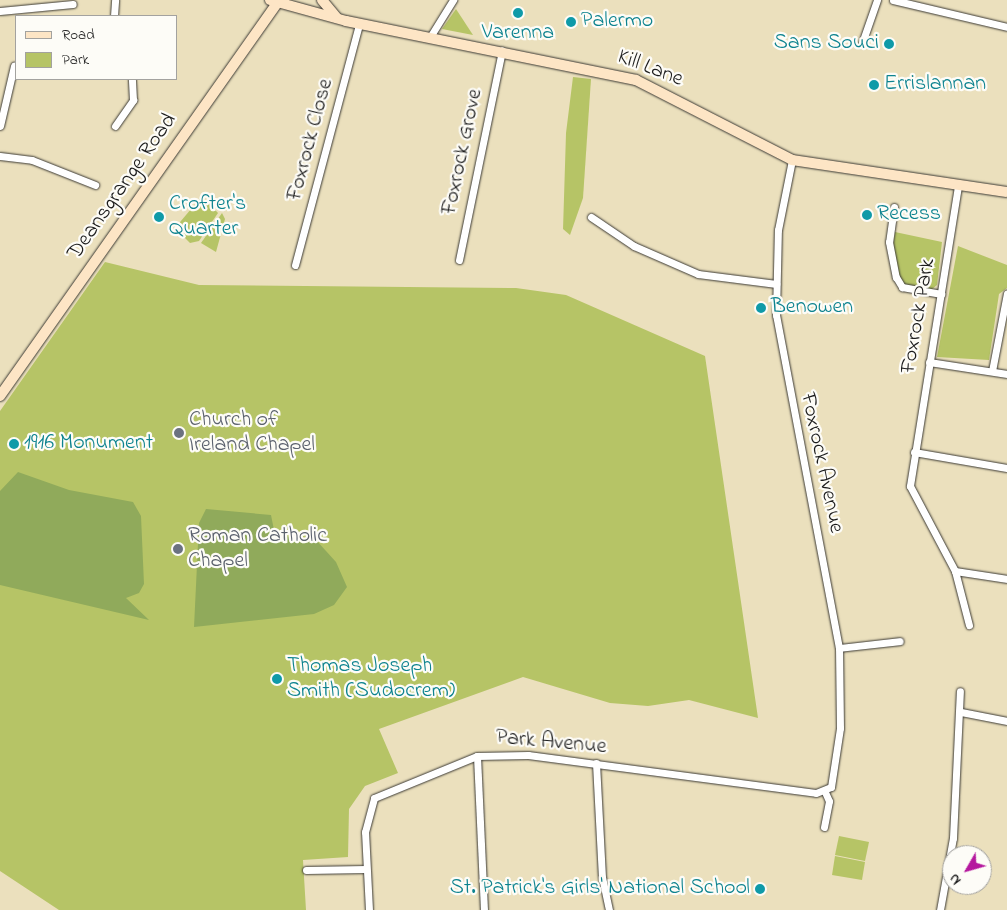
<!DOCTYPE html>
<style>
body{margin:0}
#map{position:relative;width:1007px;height:910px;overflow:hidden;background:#ebe0bd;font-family:"Indie Flower",sans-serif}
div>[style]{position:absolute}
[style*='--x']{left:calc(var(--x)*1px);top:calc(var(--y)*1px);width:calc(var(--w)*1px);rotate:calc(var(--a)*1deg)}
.green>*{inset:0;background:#b6c466}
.forest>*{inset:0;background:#90aa5b}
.roads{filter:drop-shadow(0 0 1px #3b3934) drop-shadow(0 0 1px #3b3934)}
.street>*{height:7px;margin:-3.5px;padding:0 3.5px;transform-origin:3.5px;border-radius:3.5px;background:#fff}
.secondary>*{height:10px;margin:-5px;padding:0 5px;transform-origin:5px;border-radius:5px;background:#fde5c5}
.dots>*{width:14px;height:14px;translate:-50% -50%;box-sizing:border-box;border:2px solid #fdfcf7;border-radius:50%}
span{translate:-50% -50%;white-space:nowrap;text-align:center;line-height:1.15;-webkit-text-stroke:4.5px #fdfcf7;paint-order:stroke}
.culture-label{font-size:22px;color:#0d838f}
.left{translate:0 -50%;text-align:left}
.right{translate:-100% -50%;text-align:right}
.street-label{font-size:22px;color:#1c1c1c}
.worship-label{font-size:22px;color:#5b616d}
.legend{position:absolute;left:15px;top:15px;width:162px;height:65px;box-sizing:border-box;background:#fdfcf7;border:1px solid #a3a29f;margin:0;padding:6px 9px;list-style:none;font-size:15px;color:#1c1c1c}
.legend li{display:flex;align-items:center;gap:10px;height:25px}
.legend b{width:25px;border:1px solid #a3a29f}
.north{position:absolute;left:942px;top:845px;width:50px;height:50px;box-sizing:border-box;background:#fdfcf7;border:1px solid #a3a29f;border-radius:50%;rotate:232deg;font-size:14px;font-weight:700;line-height:20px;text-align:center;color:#1c1c1c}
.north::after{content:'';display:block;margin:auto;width:18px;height:22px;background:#b5179e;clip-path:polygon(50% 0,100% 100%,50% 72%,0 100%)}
</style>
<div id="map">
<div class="green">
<div style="clip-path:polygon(456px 9px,473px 35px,442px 29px)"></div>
<div style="clip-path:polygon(573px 77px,591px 79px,583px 198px,570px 235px,563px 229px,566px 133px)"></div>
<div style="clip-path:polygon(202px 196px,218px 213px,199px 241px,190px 243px,175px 228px)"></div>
<div style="clip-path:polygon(222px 213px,225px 219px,216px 252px,201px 243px)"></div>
<div style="clip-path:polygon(895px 232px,942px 242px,937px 285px,931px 290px,905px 285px,900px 280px,892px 255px)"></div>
<div style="clip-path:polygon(958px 246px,1007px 265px,1007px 288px,999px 294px,989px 360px,937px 357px)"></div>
<div style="clip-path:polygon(105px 262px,199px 285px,516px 288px,566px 295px,705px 356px,758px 718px,689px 700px,648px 706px,610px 703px,523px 677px,379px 729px,398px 773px,365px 786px,349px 809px,348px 857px,303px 860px,306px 910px,59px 910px,0 871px,0 411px)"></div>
<div style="clip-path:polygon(839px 836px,869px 842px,865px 861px,835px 855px)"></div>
<div style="clip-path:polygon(835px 856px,865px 862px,862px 880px,832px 875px)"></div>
</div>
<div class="forest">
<div style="clip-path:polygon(18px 472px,69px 490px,133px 502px,141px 516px,144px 584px,139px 593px,126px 598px,149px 620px,0 585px,0 491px)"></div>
<div style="clip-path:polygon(206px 509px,271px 515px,275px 535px,316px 540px,336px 562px,347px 587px,334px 605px,314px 614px,194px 627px,199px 523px)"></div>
</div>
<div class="roads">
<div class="street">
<div style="--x:893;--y:0;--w:117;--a:13.3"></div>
<div style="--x:0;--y:11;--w:73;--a:-5.5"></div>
<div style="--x:114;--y:16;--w:16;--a:-86"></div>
<div style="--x:430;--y:37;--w:44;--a:-58.1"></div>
<div style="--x:862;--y:43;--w:46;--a:-70.8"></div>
<div style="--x:0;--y:126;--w:62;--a:-76.9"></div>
<div style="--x:115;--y:126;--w:32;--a:-55"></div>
<div style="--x:133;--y:100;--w:21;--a:-93"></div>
<div style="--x:0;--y:156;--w:32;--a:7"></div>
<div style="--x:32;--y:160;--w:68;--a:21.6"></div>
<div style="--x:958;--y:186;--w:304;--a:99.1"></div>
<div style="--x:910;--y:486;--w:96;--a:62.1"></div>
<div style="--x:955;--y:571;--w:56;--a:75.5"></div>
<div style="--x:894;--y:207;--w:35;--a:98"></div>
<div style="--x:889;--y:242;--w:36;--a:79"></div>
<div style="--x:896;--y:277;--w:12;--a:59"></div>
<div style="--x:902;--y:287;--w:40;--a:10"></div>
<div style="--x:591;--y:217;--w:52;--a:34"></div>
<div style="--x:634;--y:246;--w:70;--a:23.6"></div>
<div style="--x:698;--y:274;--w:79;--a:7.3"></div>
<div style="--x:459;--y:260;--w:214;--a:-78.4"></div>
<div style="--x:295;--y:265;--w:249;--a:-75.1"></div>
<div style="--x:929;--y:362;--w:79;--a:8.7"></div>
<div style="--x:992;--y:371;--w:79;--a:-79.1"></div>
<div style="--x:914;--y:452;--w:94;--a:9.8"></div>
<div style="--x:955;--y:571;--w:53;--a:8.7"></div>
<div style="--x:839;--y:648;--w:61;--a:-6.5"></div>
<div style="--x:961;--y:712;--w:47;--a:11.1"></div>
<div style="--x:477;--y:756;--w:154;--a:87.4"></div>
<div style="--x:596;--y:763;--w:114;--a:87"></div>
<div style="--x:602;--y:877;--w:34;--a:78"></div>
<div style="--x:824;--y:827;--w:26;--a:-79"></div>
<div style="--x:829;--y:801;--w:10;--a:-114"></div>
<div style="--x:306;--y:870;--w:60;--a:-1"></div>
<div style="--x:369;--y:910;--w:78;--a:-92.9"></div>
<div style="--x:365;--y:832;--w:35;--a:-75"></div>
<div style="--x:374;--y:798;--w:111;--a:-22.2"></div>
<div style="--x:477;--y:756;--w:51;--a:-1.1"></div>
<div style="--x:528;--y:755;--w:290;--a:7.5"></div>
<div style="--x:816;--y:793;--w:16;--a:-22"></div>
<div style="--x:831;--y:787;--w:60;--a:-81.3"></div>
<div style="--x:840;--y:728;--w:80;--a:-90.7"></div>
<div style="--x:839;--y:648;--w:339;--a:-100.7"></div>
<div style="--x:776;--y:315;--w:85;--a:-88.7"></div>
<div style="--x:778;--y:230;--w:71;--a:-78.7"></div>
<div style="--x:940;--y:910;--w:73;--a:-79.8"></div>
<div style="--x:953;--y:838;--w:147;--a:-87.3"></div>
</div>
<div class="secondary">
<div style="--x:270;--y:0;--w:79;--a:15.4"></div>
<div style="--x:346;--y:21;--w:296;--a:11.5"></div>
<div style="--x:636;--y:80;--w:175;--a:27.1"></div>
<div style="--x:792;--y:160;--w:217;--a:8.5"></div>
<div style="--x:322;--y:0;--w:23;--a:50"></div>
<div style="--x:0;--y:396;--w:484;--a:-54.8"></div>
</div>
</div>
<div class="dots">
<div style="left:518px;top:13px;background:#0f9aa8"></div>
<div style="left:571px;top:22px;background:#0f9aa8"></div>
<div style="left:889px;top:44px;background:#0f9aa8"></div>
<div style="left:874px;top:85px;background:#0f9aa8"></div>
<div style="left:867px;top:215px;background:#0f9aa8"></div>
<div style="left:159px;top:217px;background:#0f9aa8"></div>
<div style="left:761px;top:308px;background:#0f9aa8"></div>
<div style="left:179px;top:433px;background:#6b7280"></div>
<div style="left:14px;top:444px;background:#0f9aa8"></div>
<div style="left:178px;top:549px;background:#6b7280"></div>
<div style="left:277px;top:679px;background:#0f9aa8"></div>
<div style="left:760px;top:889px;background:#0f9aa8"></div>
</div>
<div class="culture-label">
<span class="left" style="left:581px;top:22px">Palermo</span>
<span style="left:518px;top:34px">Varenna</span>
<span class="right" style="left:879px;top:44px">Sans Souci</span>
<span class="left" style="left:884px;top:85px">Errislannan</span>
<span class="left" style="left:169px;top:217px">Crofter's<br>Quarter</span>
<span class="left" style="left:877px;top:215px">Recess</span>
<span class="left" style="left:771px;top:308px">Benowen</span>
<span class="left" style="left:24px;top:444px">1916 Monument</span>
<span class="left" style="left:287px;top:679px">Thomas Joseph<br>Smith (Sudocrem)</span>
<span class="right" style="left:750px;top:889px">St. Patrick's Girls' National School</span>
</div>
<div class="street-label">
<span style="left:650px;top:69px;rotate:21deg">Kill Lane</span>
<span style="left:311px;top:140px;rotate:-75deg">Foxrock Close</span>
<span style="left:463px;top:152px;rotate:-78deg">Foxrock Grove</span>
<span style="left:123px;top:187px;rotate:-55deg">Deansgrange Road</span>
<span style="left:919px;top:316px;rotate:-80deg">Foxrock Park</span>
<span style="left:821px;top:463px;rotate:78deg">Foxrock Avenue</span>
<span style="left:551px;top:743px;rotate:5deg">Park Avenue</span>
</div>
<div class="worship-label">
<span class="left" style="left:189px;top:433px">Church of<br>Ireland Chapel</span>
<span class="left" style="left:188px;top:549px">Roman Catholic<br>Chapel</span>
</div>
<ul class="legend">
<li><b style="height:6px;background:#fde5c5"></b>Road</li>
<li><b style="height:14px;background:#b6c466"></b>Park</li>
</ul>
<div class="north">N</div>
</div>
